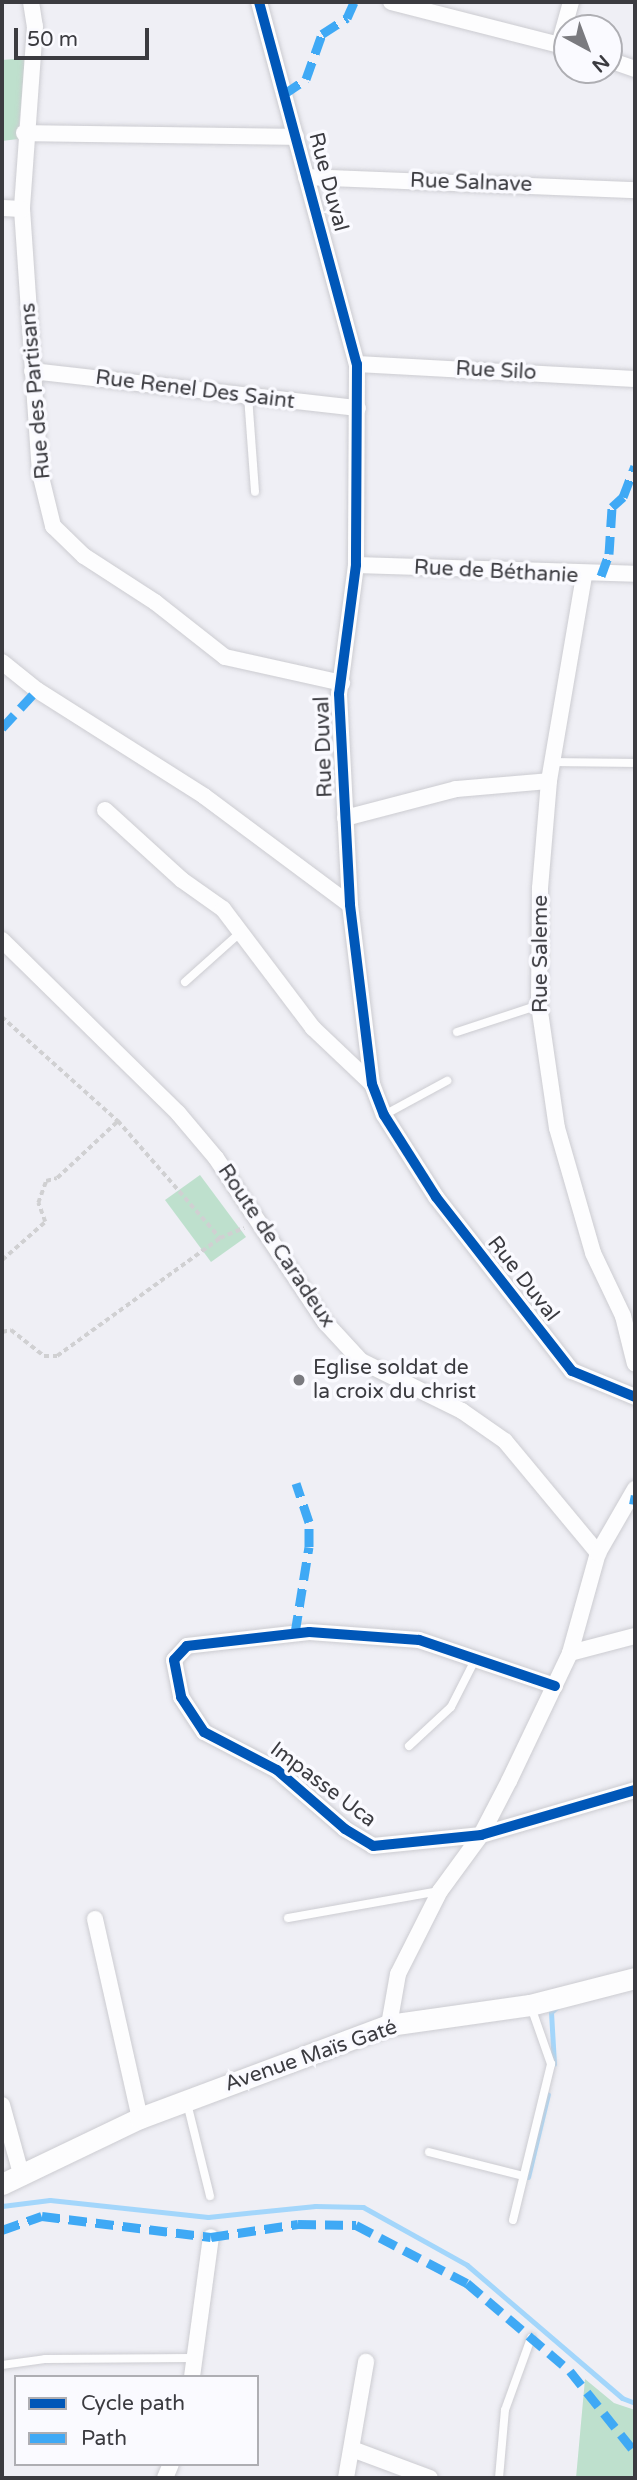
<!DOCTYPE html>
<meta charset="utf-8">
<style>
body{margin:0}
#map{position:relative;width:637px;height:2480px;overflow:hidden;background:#efeff5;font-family:"Varela Round",sans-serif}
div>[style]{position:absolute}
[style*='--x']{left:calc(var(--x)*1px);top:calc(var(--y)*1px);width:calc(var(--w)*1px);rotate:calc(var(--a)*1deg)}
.green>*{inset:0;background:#bee0cd}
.stream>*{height:5px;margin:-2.5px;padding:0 2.5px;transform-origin:2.5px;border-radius:2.5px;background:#a3d6fb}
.path>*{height:3.5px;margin-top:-1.75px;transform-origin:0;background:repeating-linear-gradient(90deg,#d0d0d2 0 5px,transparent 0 8.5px)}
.roads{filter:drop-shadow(0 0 2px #ccccd1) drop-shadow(0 0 2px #ccccd1)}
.service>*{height:8px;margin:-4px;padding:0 4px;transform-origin:4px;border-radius:4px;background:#fdfdfe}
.minor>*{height:16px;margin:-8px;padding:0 8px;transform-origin:8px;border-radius:8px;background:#fdfdfe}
.tertiary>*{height:21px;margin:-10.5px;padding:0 10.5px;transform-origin:10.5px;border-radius:10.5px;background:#fdfdfe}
.quiet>*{height:9px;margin-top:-4.5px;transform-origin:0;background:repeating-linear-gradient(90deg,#3fa9f5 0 18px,transparent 0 27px)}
.cycleway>*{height:10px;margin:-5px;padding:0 5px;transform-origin:5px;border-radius:5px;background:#0057b8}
.dots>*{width:19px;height:19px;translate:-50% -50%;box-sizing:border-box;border:4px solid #fafaff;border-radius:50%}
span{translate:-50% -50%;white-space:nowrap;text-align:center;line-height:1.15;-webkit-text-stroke:7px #fafaff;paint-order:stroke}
.street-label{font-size:21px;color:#3b3b40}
.poi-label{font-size:21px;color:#3b3b40}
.left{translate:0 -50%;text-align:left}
.frame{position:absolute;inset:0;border:4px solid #3b3b40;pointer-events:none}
.legend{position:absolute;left:14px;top:2375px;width:245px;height:91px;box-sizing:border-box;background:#fafaff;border:2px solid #aeaeb3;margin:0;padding:9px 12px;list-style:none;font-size:21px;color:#3b3b40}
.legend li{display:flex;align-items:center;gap:14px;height:35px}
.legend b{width:35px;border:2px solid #aeaeb3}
.north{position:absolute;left:553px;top:14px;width:70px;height:70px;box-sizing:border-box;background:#fafaff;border:2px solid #aeaeb3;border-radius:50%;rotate:139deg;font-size:19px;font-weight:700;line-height:28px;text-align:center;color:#3b3b40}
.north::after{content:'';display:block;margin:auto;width:24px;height:32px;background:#7a7a7f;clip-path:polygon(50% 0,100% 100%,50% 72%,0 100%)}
.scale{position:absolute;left:14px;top:28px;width:135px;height:32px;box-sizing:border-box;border:4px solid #3b3b40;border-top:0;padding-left:9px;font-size:21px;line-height:24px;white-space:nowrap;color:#3b3b40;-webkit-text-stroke:5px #fafaff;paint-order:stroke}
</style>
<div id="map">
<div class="green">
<div style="clip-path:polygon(25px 58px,18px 139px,2px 141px,2px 60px)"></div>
<div style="clip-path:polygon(200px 1175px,246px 1237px,211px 1262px,165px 1200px)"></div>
<div style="clip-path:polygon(585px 2379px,614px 2403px,635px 2410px,635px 2478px,576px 2478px)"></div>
</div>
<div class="stream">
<div style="--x:554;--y:2064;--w:52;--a:-93.3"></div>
<div style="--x:551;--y:2012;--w:8;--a:-40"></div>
<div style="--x:528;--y:2177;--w:85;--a:-76.5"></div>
<div style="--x:2;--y:2206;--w:48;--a:-7.1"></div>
<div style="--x:50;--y:2200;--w:159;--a:6.1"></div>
<div style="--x:208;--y:2217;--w:108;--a:-5.9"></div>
<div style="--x:315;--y:2206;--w:48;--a:1.2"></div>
<div style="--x:363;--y:2207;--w:119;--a:29.1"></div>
<div style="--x:467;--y:2265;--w:204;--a:40.6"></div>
<div style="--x:622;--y:2398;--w:14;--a:21"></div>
</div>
<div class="path">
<div style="--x:2;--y:1017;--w:156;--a:41.9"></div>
<div style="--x:118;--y:1121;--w:155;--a:48.9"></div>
<div style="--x:220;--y:1238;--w:26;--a:-23"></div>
<div style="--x:2;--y:1260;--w:57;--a:-41.5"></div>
<div style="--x:45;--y:1222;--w:20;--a:-110"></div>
<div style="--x:38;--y:1203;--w:23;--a:-70"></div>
<div style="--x:46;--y:1181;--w:11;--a:-15"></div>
<div style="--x:57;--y:1178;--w:83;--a:-43.1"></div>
<div style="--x:2;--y:1332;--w:9;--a:-13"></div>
<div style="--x:11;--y:1330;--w:42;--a:38.2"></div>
<div style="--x:44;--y:1356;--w:13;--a:0"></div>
<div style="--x:57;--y:1356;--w:201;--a:-35.9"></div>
</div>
<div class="roads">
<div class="service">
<div style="--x:248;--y:396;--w:96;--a:85.8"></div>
<div style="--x:553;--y:762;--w:82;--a:0.7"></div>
<div style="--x:185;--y:982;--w:75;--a:-41.8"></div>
<div style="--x:457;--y:1032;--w:86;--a:-18.2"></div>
<div style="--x:384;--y:1115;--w:72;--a:-28.4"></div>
<div style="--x:409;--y:1746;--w:57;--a:-42.9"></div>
<div style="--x:451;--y:1707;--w:55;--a:-63"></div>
<div style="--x:288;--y:1918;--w:154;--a:-10.1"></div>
<div style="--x:187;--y:2103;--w:96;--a:76.1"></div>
<div style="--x:429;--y:2152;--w:97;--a:14.3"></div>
<div style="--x:513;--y:2220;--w:161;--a:-76.3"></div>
<div style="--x:551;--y:2064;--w:60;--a:-109.3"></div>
<div style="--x:2;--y:2365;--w:43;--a:-7.9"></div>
<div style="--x:45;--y:2359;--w:149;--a:-0.4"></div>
<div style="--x:499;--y:2478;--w:68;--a:-85"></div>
<div style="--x:505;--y:2410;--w:77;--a:-70.1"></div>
</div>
<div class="minor">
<div style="--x:31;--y:2;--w:24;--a:81"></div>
<div style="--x:35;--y:26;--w:183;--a:94.1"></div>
<div style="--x:22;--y:209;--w:265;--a:86.1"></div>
<div style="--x:40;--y:473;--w:55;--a:76.2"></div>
<div style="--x:53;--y:526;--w:43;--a:44.1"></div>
<div style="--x:84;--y:556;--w:85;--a:32.9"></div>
<div style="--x:155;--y:602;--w:89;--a:38.2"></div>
<div style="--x:225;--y:657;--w:120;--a:12.5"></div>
<div style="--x:259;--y:2;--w:375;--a:74.9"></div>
<div style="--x:357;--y:364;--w:201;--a:90.3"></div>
<div style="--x:356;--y:565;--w:130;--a:97.5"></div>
<div style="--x:339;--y:694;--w:211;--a:87"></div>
<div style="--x:350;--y:905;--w:180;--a:83"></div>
<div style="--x:372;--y:1084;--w:33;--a:69"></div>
<div style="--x:384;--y:1115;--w:97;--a:57.6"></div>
<div style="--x:436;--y:1197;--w:221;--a:52"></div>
<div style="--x:572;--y:1371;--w:68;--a:22.4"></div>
<div style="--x:391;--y:2;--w:182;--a:14.3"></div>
<div style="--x:559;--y:45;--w:45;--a:-74.4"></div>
<div style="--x:609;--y:60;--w:28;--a:19"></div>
<div style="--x:24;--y:133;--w:272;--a:0.8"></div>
<div style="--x:306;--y:177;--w:329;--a:2.3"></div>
<div style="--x:2;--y:208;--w:20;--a:3"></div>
<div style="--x:357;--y:364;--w:278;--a:3.1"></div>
<div style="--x:32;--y:371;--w:328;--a:6.5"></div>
<div style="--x:356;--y:565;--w:279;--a:1.8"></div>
<div style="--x:584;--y:576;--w:208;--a:99.7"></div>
<div style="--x:549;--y:781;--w:107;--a:94.8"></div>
<div style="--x:540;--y:888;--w:117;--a:90.5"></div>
<div style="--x:539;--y:1005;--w:124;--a:81.7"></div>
<div style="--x:557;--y:1128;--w:130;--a:73.9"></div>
<div style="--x:593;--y:1253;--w:70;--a:64.5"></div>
<div style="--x:623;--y:1316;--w:49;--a:76"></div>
<div style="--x:2;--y:662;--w:45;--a:38.7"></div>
<div style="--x:37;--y:690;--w:198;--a:32.4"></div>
<div style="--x:204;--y:796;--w:182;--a:36.7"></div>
<div style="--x:105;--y:810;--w:104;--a:42.3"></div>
<div style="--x:182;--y:880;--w:50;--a:35.3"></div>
<div style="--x:223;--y:909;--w:149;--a:52.9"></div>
<div style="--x:313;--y:1028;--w:81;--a:43.5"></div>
<div style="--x:345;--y:818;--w:115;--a:-14.6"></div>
<div style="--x:456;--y:789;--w:93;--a:-4.9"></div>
<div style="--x:2;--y:940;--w:247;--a:44.5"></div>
<div style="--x:178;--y:1113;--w:59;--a:49.8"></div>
<div style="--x:216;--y:1158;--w:197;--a:56.4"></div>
<div style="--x:325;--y:1322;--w:53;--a:47.3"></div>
<div style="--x:361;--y:1361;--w:113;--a:26.3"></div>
<div style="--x:462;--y:1411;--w:52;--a:34.9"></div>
<div style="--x:505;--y:1441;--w:146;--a:50.3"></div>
<div style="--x:570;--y:1653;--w:67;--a:-14.7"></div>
<div style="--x:555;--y:1686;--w:144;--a:-161.3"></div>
<div style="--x:419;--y:1640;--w:110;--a:-175.8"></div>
<div style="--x:309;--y:1632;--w:123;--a:173.5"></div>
<div style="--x:187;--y:1646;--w:19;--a:133"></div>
<div style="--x:174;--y:1660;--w:38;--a:79"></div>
<div style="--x:181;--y:1697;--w:42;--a:56.7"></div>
<div style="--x:204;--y:1732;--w:82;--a:27.5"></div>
<div style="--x:277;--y:1770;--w:90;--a:40.9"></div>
<div style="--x:345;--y:1829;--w:33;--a:31"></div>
<div style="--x:373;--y:1846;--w:109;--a:-5.8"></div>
<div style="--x:481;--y:1835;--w:160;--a:-16.3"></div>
<div style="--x:95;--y:1919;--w:204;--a:77.3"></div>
<div style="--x:389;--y:2025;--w:52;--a:-80"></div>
<div style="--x:398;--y:1974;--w:93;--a:-63.2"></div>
<div style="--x:440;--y:1891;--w:69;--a:-53.8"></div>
<div style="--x:481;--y:1835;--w:61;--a:-62.6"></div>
<div style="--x:509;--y:1781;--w:142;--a:-64.5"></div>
<div style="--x:570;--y:1653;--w:104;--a:-74.4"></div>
<div style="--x:598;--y:1553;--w:74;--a:-60"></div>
<div style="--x:2;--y:2105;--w:75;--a:74.5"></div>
<div style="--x:192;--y:2377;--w:141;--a:-82.3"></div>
<div style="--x:352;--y:2449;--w:83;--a:20.4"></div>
<div style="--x:165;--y:2478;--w:15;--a:-67"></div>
<div style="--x:346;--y:2478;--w:118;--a:-80.2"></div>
</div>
<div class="tertiary">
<div style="--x:2;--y:2184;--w:153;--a:-25.6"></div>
<div style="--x:140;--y:2118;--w:266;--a:-20.5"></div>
<div style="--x:389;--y:2025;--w:142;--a:-8.1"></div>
<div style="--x:530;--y:2005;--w:108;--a:-14.4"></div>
</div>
</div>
<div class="quiet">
<div style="--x:284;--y:94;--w:27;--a:-34"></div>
<div style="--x:306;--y:79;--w:48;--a:-70.4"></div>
<div style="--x:322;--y:34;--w:30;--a:-33"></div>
<div style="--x:347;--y:18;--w:17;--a:-66"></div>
<div style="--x:601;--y:576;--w:23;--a:-70"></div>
<div style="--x:609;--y:554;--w:47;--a:-86.3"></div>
<div style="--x:612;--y:507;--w:15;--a:-42"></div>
<div style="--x:623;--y:497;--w:33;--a:-69"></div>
<div style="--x:2;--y:728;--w:52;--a:-47.4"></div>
<div style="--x:630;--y:1499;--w:5;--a:11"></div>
<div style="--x:295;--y:1633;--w:87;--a:-80.8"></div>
<div style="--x:309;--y:1547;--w:25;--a:-90"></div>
<div style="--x:309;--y:1522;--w:41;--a:-108.4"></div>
<div style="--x:2;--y:2230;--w:42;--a:-19.3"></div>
<div style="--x:42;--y:2216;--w:170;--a:7.1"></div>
<div style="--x:211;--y:2237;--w:88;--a:-8.5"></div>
<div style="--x:298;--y:2224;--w:58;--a:1"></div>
<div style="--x:356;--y:2225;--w:125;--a:27.6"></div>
<div style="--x:467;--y:2283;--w:135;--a:40.5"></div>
<div style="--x:570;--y:2371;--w:104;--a:51.3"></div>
</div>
<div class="cycleway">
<div style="--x:259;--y:2;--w:375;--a:74.9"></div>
<div style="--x:357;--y:364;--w:201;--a:90.3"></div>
<div style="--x:356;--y:565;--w:130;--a:97.5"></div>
<div style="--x:339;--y:694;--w:211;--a:87"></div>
<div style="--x:350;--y:905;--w:180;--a:83"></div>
<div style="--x:372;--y:1084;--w:33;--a:69"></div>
<div style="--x:384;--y:1115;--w:97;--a:57.6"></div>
<div style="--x:436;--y:1197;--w:221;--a:52"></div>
<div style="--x:572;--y:1371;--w:68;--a:22.4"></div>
<div style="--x:555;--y:1686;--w:144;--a:-161.3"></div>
<div style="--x:419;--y:1640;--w:110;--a:-175.8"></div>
<div style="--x:309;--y:1632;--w:123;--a:173.5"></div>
<div style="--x:187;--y:1646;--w:19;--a:133"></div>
<div style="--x:174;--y:1660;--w:38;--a:79"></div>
<div style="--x:181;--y:1697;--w:42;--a:56.7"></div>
<div style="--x:204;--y:1732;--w:82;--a:27.5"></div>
<div style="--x:277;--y:1770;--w:90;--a:40.9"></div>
<div style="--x:345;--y:1829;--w:33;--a:31"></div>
<div style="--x:373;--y:1846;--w:109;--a:-5.8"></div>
<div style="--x:481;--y:1835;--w:160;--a:-16.3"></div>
</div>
<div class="dots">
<div style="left:299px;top:1380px;background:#7a7a7f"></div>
</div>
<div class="street-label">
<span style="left:328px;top:182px;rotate:75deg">Rue Duval</span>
<span style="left:471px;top:183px;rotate:2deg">Rue Salnave</span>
<span style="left:496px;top:371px;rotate:3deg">Rue Silo</span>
<span style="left:195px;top:390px;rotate:7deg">Rue Renel Des Saint</span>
<span style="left:36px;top:391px;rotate:-95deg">Rue des Partisans</span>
<span style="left:496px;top:572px;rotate:3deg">Rue de Béthanie</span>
<span style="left:324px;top:747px;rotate:-92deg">Rue Duval</span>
<span style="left:541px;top:954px;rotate:-90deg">Rue Saleme</span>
<span style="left:276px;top:1246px;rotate:56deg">Route de Caradeux</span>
<span style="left:523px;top:1279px;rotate:52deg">Rue Duval</span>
<span style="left:323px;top:1785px;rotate:37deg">Impasse Uca</span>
<span style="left:311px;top:2056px;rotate:-19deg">Avenue Maïs Gaté</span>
</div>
<div class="poi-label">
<span class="left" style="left:313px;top:1380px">Eglise soldat de<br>la croix du christ</span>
</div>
<div class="frame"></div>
<ul class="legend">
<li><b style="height:9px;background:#0057b8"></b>Cycle path</li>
<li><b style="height:9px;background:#3fa9f5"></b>Path</li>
</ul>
<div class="north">N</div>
<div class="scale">50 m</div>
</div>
